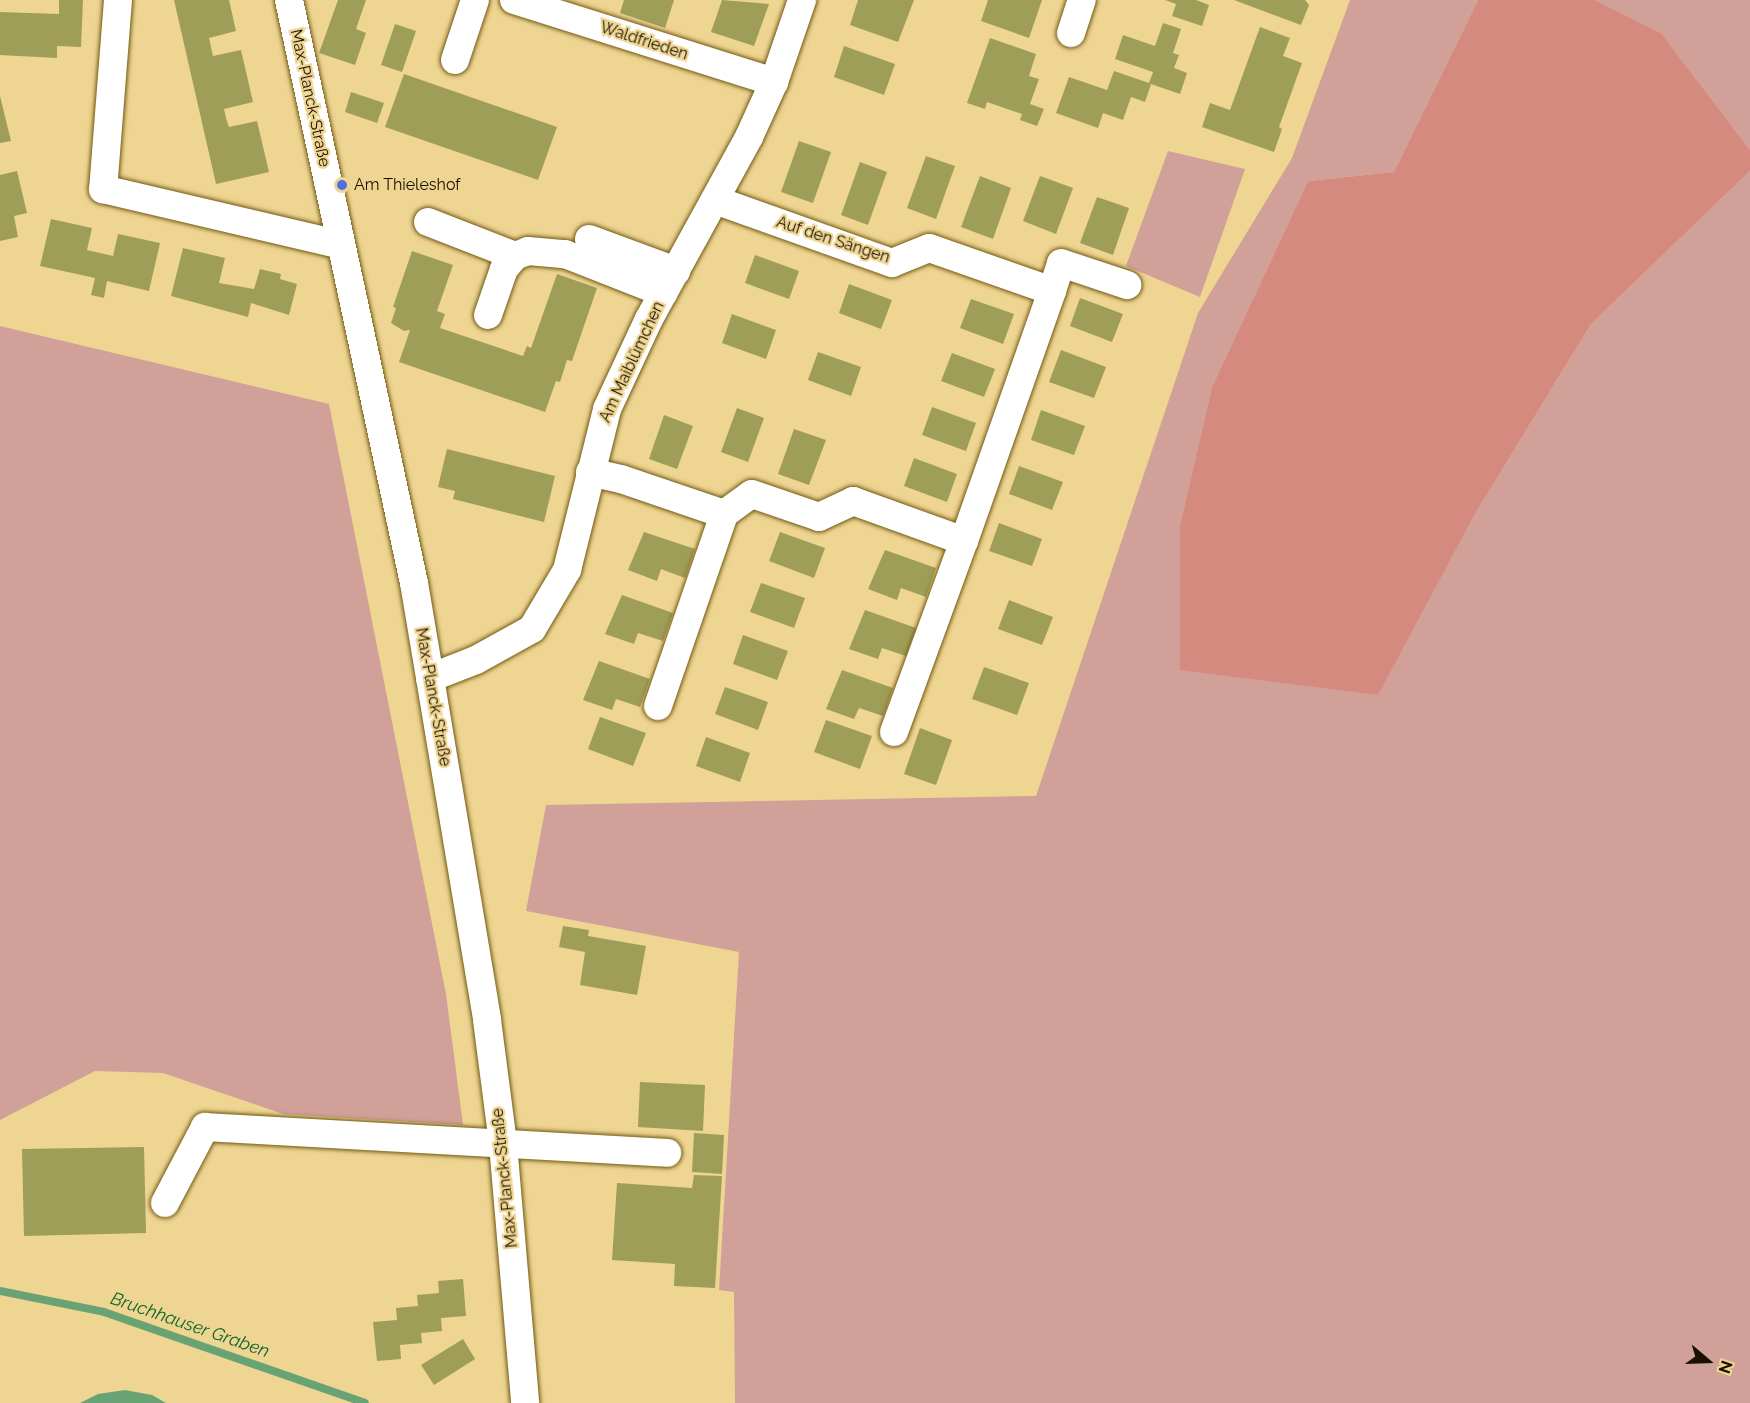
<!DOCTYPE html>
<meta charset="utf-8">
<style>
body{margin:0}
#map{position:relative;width:1750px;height:1403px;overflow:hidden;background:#efd592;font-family:Raleway,sans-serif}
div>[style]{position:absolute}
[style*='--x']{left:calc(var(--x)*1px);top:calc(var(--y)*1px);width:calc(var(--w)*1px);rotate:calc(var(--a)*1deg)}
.green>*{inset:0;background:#d1a099}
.forest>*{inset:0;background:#d48a7f}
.water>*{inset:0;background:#69a374}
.stream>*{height:8px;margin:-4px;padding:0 4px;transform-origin:4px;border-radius:4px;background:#69a374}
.building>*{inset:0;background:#9e9e58}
.roads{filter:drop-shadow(0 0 2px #725a12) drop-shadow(0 0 2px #725a12)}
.minor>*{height:28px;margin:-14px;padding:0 14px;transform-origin:14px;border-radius:14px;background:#fff}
.dots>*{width:16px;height:16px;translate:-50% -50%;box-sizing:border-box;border:3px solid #efd592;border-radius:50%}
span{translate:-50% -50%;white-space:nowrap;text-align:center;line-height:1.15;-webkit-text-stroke:4.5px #efd592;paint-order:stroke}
.street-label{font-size:16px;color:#191000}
.poi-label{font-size:16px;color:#191000}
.left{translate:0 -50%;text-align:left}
.water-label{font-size:18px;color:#0d682d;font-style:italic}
.north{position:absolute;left:1678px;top:1331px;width:60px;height:60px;-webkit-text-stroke:4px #efd592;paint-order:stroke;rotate:109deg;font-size:16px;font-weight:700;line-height:24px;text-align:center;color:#191000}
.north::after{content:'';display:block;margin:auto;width:21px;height:27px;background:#191000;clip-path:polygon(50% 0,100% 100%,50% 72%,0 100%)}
</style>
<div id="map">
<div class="green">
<div style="clip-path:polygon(1350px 0,1478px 0,1394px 172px,1308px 181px,1212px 387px,1180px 525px,1378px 694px,1475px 514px,1591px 324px,1750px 171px,1750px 1403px,735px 1403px,734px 1292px,719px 1290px,739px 952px,526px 911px,546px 805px,1036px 796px,1198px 313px,1292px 158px)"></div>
<div style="clip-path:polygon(1595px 0,1750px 0,1750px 150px,1661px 33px)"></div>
<div style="clip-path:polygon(1168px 151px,1245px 169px,1200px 297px,1126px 266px)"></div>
<div style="clip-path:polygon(0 326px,329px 404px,446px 994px,463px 1125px,283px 1114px,163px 1073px,95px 1071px,0 1120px)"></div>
</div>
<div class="forest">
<div style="clip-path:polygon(1478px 0,1595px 0,1661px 33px,1750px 150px,1750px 171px,1591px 324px,1475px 514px,1378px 695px,1180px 670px,1180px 525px,1212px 387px,1308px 181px,1394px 172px)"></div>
</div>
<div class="water">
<div style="clip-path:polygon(125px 1390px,152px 1395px,166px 1403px,80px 1403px,98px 1394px)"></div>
</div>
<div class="stream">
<div style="--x:0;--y:1291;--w:106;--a:11.4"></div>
<div style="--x:104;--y:1312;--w:276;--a:19.2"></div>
</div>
<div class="building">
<div style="clip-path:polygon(59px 0,83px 0,81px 47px,57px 46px,57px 58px,0 55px,0 12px,59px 14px)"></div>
<div style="clip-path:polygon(174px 0,229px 0,236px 31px,209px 38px,213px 56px,241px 50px,253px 102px,224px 109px,226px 118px,229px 127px,257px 121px,269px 172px,216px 184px)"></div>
<div style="clip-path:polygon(338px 0,366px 0,356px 29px,366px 33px,355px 65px,319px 53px)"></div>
<div style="clip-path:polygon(624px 0,674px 0,665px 28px,620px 13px)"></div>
<div style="clip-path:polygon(722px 0,769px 4px,754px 46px,711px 32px)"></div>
<div style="clip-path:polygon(858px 0,914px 0,898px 42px,850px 25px)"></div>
<div style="clip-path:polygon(988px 0,1042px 0,1029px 38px,981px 21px)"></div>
<div style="clip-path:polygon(1165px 0,1196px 0,1209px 5px,1202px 26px,1172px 16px,1176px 4px)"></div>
<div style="clip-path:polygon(1234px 0,1305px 0,1309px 5px,1301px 25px)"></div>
<div style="clip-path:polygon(1163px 23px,1181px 29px,1173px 53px,1179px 55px,1174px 68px,1187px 73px,1180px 94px,1151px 84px,1145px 102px,1131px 97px,1123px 120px,1103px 113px,1098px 128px,1056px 113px,1069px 77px,1107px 90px,1114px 71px,1149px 83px,1153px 72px,1115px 59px,1123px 35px,1155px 46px)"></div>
<div style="clip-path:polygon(395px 24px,416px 31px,402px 72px,381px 65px)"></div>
<div style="clip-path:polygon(1260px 27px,1290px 38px,1283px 56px,1302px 63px,1279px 127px,1282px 129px,1274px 152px,1202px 127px,1210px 103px,1230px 110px)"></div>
<div style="clip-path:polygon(990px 38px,1036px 54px,1029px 76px,1039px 79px,1030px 104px,1044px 109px,1037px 126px,1020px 120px,1022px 114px,987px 102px,985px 109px,967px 103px)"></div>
<div style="clip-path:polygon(844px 46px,895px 64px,884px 95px,834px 77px)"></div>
<div style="clip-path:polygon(404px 74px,557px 127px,538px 180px,385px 127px)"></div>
<div style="clip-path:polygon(351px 92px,384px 103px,377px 123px,345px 112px)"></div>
<div style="clip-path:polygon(0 96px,11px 141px,0 143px)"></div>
<div style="clip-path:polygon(799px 141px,831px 152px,813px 203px,781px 192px)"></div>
<div style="clip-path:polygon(926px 156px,955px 166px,936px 219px,907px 208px)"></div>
<div style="clip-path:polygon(860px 162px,887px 172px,868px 225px,841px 215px)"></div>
<div style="clip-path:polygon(17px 171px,27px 213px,14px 216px,18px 237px,0 241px,0 175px)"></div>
<div style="clip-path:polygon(980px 176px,1011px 188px,993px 239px,961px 227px)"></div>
<div style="clip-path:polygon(1040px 176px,1073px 188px,1056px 234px,1023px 221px)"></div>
<div style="clip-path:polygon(1097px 197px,1129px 208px,1113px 255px,1080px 243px)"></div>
<div style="clip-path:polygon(51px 219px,92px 228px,87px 250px,113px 256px,118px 234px,160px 243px,149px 291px,107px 281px,104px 298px,91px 295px,95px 278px,40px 266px)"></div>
<div style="clip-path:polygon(183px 248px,225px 258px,219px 283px,254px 289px,260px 269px,281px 274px,280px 279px,297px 284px,289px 315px,251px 303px,248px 317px,171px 296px)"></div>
<div style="clip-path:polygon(412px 251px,453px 265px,437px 311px,445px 314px,440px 328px,523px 356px,527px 346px,531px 348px,557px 274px,597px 288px,572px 361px,567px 360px,560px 382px,556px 381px,545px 412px,399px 362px,410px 330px,404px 331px,391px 323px,396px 308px,393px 307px)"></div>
<div style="clip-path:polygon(755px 255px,799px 271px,789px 299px,745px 283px)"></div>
<div style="clip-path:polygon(849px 284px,892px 300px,881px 329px,839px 313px)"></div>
<div style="clip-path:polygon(1080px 298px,1123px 314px,1112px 342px,1070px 326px)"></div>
<div style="clip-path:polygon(971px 299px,1014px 314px,1003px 344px,960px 328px)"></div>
<div style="clip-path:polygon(732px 314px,776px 330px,766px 359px,722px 343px)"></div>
<div style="clip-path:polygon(1061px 350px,1106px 367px,1094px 398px,1049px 382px)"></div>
<div style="clip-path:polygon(818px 352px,861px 367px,851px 396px,808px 380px)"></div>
<div style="clip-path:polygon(952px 353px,995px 369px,984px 397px,941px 381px)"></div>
<div style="clip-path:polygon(932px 407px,976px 423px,966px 451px,922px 435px)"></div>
<div style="clip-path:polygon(737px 408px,764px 418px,748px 462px,721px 452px)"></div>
<div style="clip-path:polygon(1041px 410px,1085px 426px,1074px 455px,1031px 440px)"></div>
<div style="clip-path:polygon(664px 415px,693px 426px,677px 469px,649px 459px)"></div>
<div style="clip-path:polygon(794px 429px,826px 440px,809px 485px,778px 474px)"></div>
<div style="clip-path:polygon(447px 449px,555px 476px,544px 522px,453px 499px,455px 491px,438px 487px)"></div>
<div style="clip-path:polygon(914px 458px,957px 474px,947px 502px,904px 486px)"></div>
<div style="clip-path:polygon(1019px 466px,1063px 482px,1052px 510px,1009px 494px)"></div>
<div style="clip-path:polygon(999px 523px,1042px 539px,1032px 566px,989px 551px)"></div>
<div style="clip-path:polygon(644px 532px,695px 549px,685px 578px,661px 569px,657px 581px,628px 570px)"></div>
<div style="clip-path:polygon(780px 532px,825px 548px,814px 578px,769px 561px)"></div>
<div style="clip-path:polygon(885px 550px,936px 568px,926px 597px,901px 588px,897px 600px,868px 589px)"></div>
<div style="clip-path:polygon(761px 583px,805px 598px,794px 628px,750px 612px)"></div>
<div style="clip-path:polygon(622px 595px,673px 613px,663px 641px,638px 633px,634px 644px,605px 634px)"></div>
<div style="clip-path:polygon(1009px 600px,1053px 617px,1042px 645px,998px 629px)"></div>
<div style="clip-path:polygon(865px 610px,916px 628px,906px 656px,882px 648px,878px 659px,849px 649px)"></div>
<div style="clip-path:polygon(743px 635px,788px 651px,777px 680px,733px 664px)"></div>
<div style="clip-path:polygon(599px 661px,650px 679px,640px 707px,616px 699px,612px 710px,583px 700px)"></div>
<div style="clip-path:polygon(984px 667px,1029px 683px,1017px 715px,972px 699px)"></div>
<div style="clip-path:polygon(842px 670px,893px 688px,883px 716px,859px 708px,854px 719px,826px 709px)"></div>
<div style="clip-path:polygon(725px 687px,768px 702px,758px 730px,715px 714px)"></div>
<div style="clip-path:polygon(600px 717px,646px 733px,633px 766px,588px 749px)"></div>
<div style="clip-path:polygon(826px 720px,872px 736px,860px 769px,814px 752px)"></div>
<div style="clip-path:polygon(920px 728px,952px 740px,936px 785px,904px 774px)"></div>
<div style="clip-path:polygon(706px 737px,750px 753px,740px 782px,696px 766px)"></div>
<div style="clip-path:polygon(563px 926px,589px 930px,588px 936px,646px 946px,637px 995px,580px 985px,585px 952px,559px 947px)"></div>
<div style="clip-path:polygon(640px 1082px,705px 1085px,703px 1131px,638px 1127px)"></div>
<div style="clip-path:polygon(694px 1133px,724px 1135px,722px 1174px,692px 1172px)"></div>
<div style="clip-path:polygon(144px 1147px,146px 1233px,24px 1236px,22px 1149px)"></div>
<div style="clip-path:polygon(694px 1175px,722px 1176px,715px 1288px,674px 1286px,675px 1264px,612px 1260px,617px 1183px,692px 1188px)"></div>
<div style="clip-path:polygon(463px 1279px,466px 1316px,441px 1318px,442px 1331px,421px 1333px,422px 1343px,400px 1345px,401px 1359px,377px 1361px,373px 1322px,397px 1320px,396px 1308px,418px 1306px,417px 1295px,439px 1293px,438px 1281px)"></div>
<div style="clip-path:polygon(463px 1339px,475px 1359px,434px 1385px,421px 1365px)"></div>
</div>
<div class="roads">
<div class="minor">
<div style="--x:118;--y:0;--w:190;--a:94.5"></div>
<div style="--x:103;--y:189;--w:244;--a:13.2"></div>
<div style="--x:289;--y:0;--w:596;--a:77.9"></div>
<div style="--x:414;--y:583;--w:96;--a:80.4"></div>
<div style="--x:430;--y:678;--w:347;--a:80.5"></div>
<div style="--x:487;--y:1020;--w:125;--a:82.6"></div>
<div style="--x:503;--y:1144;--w:260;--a:85.1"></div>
<div style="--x:514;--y:0;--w:273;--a:17.5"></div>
<div style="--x:1071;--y:33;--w:35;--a:-72"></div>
<div style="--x:455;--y:60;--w:63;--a:-71.6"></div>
<div style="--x:428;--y:222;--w:93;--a:21.3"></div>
<div style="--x:589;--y:239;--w:93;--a:20.2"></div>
<div style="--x:1052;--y:291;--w:29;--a:-72"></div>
<div style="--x:1061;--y:263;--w:70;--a:18.4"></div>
<div style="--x:488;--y:315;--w:49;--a:-70.8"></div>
<div style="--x:504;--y:269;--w:17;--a:-50"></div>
<div style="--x:515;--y:256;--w:14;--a:-21"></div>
<div style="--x:528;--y:251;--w:37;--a:5"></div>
<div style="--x:565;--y:254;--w:106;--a:21.5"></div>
<div style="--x:590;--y:472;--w:32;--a:13"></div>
<div style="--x:621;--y:479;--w:109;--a:18.8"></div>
<div style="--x:724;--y:514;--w:34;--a:-36"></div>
<div style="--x:752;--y:494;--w:71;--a:18.9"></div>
<div style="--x:819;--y:517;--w:38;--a:-25"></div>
<div style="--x:853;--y:501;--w:118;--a:19.8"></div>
<div style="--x:964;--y:541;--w:265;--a:-70.6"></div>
<div style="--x:1052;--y:291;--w:130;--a:-160.7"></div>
<div style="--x:929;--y:248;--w:40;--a:158"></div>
<div style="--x:892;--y:263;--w:188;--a:-160.4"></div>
<div style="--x:430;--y:678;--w:49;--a:-21.4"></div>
<div style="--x:476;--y:660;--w:64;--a:-29"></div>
<div style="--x:532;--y:629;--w:69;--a:-59.3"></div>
<div style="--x:567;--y:570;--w:166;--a:-76"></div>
<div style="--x:607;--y:409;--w:99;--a:-65"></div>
<div style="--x:649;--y:319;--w:208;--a:-61.2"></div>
<div style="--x:749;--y:137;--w:60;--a:-65.6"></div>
<div style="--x:774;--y:82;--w:87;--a:-71.1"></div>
<div style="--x:658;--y:706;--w:203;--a:-71"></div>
<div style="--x:894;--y:732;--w:203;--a:-69.9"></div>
<div style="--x:165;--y:1203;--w:86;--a:-62.2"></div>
<div style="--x:205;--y:1127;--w:463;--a:3.2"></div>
</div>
</div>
<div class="dots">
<div style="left:342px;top:185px;background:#506ee2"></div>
</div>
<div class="street-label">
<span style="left:644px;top:41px;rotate:18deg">Waldfrieden</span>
<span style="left:310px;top:98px;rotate:78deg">Max-Planck-Straße</span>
<span style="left:833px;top:240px;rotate:18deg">Auf den Sängen</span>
<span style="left:632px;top:362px;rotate:-65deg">Am Maiblümchen</span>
<span style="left:433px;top:697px;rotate:80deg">Max-Planck-Straße</span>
<span style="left:505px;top:1178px;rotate:-96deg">Max-Planck-Straße</span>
</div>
<div class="poi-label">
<span class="left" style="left:354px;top:185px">Am Thieleshof</span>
</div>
<div class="water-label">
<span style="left:190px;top:1325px;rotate:19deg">Bruchhauser Graben</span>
</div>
<div class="north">N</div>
</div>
